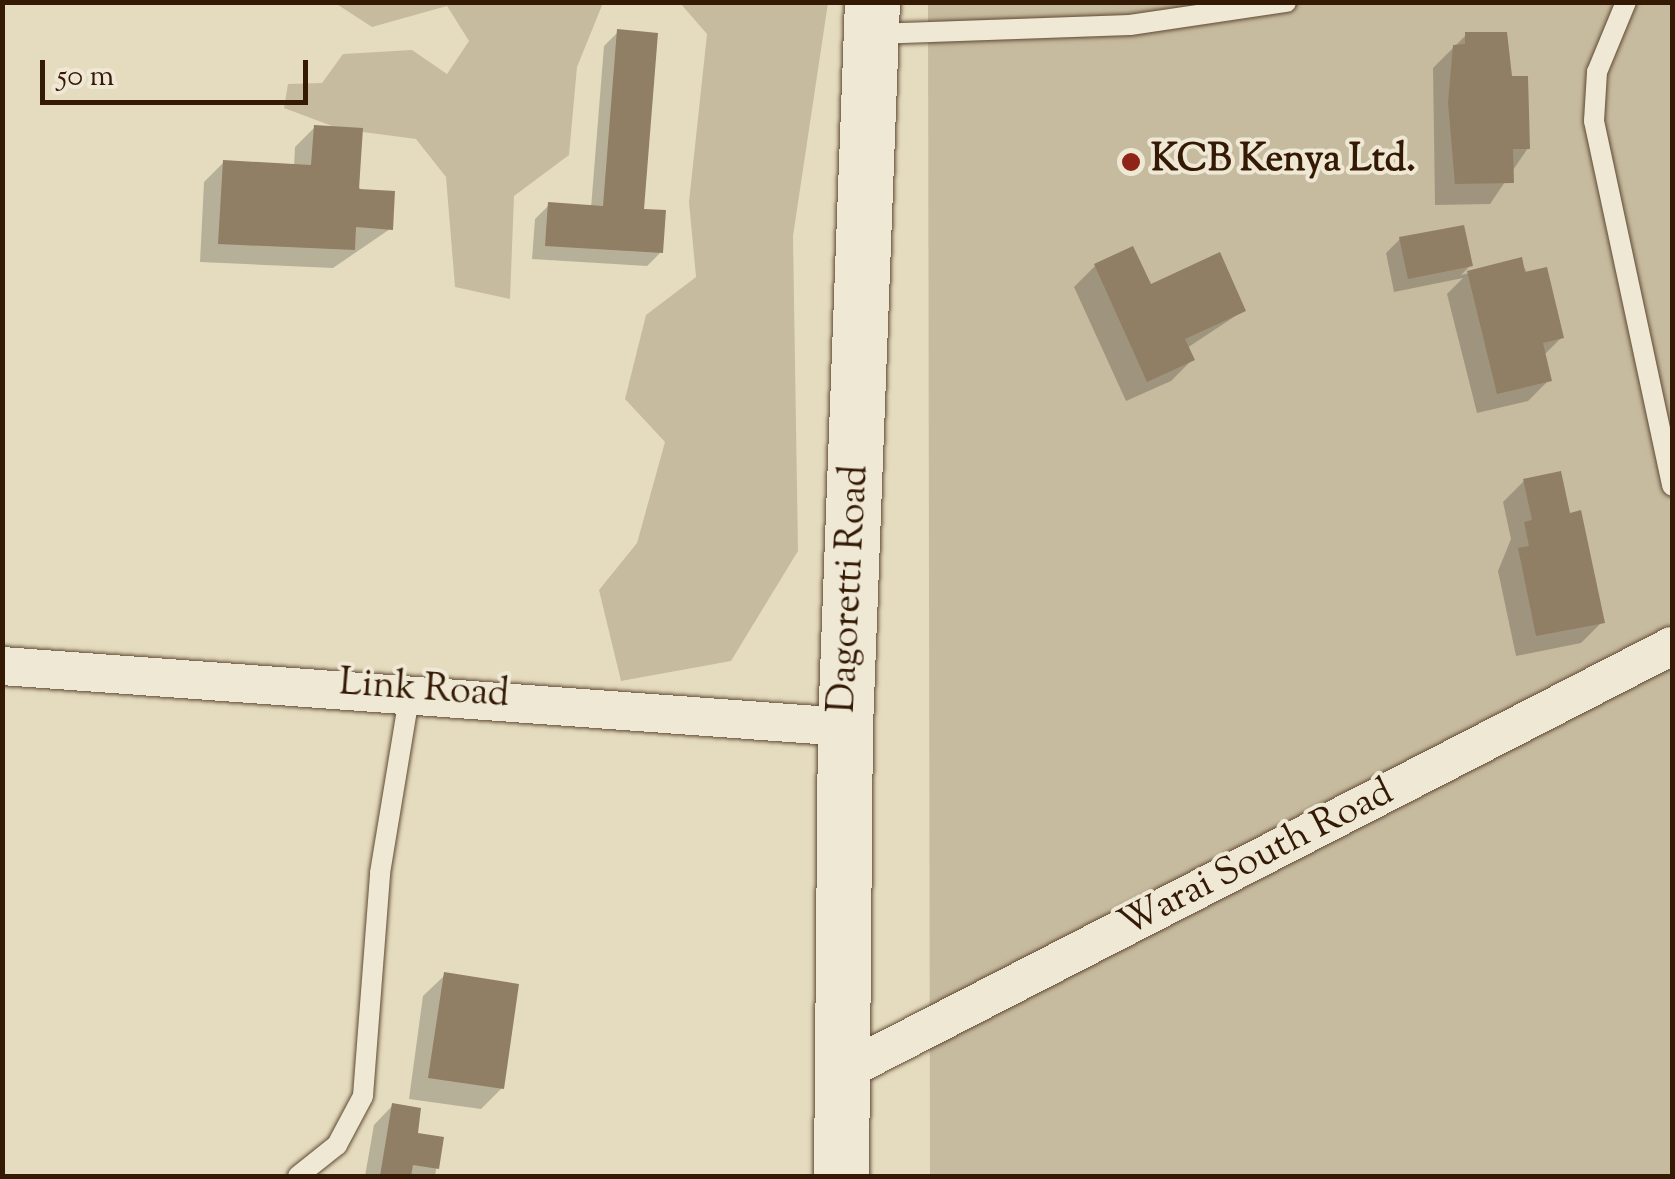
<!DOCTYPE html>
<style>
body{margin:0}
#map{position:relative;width:1675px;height:1179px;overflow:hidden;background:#e5dcbf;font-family:"Sorts Mill Goudy",serif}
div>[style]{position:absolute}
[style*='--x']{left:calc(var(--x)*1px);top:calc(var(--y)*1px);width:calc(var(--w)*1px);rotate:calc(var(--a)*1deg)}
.green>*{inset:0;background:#c7bb9f}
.shadow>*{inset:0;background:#0003}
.building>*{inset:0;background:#907e65}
.roads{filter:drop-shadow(0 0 2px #604a33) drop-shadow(0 0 2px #604a33)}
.lane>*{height:20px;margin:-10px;padding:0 10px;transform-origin:10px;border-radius:10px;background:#eee8d5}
.street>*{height:38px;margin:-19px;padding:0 19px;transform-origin:19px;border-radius:19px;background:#eee8d5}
.secondary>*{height:55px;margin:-27.5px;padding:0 27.5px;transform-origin:27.5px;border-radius:27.5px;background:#eee8d5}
.dots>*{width:28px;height:28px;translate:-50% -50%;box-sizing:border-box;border:5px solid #eee8d5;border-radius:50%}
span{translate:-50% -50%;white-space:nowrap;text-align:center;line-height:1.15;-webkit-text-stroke:8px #eee8d5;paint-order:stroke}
.poi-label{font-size:38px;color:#341904;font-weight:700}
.left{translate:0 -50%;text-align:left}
.street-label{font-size:38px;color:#341904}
.frame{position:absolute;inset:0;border:5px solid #341904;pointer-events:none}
.scale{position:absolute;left:40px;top:60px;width:268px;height:45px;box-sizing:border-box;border:5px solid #341904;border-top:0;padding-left:12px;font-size:30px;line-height:35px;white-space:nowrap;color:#341904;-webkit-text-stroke:8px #eee8d5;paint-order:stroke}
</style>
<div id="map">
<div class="green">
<div style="clip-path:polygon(335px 3px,603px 3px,577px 67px,569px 155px,514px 196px,510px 299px,455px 287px,446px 177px,416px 139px,340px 129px,284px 108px,288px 84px,322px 83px,343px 54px,412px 50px,447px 74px,469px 41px,447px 6px,372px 27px)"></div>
<div style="clip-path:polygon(680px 3px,828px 3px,793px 236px,798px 551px,731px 661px,621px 681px,599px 590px,637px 543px,665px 442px,625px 399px,646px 315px,696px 277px,689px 202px,707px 34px)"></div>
<div style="clip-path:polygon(928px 3px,1672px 3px,1672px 1176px,930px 1176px)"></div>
</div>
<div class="shadow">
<div style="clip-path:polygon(618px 32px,642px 211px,661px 252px,647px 266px,532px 259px,535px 219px,549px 205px,591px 208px,604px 46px)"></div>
<div style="clip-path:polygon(1466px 35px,1528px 148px,1490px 204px,1435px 205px,1433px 68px)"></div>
<div style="clip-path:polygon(315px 127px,390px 229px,333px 268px,200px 262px,204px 182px,224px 162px,294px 167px,295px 147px)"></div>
<div style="clip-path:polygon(1400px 239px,1470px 266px,1461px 275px,1520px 260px,1562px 337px,1543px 356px,1549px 380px,1528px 401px,1477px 413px,1447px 294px,1463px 278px,1394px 292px,1386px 253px)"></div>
<div style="clip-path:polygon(1095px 266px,1149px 287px,1243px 311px,1187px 348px,1192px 360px,1171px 381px,1126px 401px,1074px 287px)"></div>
<div style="clip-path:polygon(1524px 481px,1568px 516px,1602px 622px,1581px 643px,1516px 656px,1498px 571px,1511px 539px,1503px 502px)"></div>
<div style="clip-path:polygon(445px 975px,502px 1088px,481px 1109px,409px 1099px,423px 996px)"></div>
<div style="clip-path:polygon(392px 1106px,415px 1135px,441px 1139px,435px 1176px,365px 1176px,374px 1125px)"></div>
</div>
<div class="building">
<div style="clip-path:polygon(617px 29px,658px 33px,644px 209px,666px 210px,663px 253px,545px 246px,548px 202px,603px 206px)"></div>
<div style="clip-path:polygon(1465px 32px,1507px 32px,1512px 76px,1528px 76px,1530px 149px,1513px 149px,1514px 183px,1455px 184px,1448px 103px,1453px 45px,1465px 44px)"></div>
<div style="clip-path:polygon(314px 125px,363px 128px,359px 189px,395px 191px,393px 230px,356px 227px,355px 250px,218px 244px,223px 160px,311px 165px)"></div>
<div style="clip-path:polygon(1464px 225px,1473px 266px,1408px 279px,1399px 237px)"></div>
<div style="clip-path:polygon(1133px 246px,1151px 284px,1220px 252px,1246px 311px,1185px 339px,1195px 360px,1147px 382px,1094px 264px)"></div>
<div style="clip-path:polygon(1522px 257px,1525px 272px,1547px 267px,1564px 338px,1543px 343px,1552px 381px,1497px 394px,1467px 271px)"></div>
<div style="clip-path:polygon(1561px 471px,1570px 513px,1581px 510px,1605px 623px,1536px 636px,1518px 548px,1529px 546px,1524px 522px,1532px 520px,1523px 479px)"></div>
<div style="clip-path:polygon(444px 972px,519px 984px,504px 1089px,428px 1078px)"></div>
<div style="clip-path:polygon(392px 1103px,421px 1108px,418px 1133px,444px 1137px,439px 1169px,413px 1165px,411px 1176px,380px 1176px)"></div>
</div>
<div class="roads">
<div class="lane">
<div style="--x:1626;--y:2;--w:76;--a:112.5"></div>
<div style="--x:1597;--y:72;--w:49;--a:93.5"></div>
<div style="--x:1594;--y:121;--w:373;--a:77.9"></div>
<div style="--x:874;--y:34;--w:256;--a:-2"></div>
<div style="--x:1130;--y:25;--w:158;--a:-8.4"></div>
<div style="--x:298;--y:1176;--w:50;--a:-38.5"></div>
<div style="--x:337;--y:1145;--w:55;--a:-62"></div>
<div style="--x:363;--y:1096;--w:224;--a:-85.6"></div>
<div style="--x:380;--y:873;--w:184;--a:-80.6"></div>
</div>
<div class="street">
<div style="--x:2;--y:666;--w:845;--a:4.14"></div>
<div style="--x:841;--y:1073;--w:934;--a:-27.2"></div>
</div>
<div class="secondary">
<div style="--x:841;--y:1176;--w:449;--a:-89.5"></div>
<div style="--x:845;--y:727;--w:726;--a:-87.87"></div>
</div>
</div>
<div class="dots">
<div style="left:1131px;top:162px;background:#8f2418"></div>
</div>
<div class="poi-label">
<span class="left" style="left:1151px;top:162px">KCB Kenya Ltd.</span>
</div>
<div class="street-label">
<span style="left:851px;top:589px;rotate:-87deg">Dagoretti Road</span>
<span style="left:424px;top:691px;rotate:4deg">Link Road</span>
<span style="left:1257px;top:860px;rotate:-27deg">Warai South Road</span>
</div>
<div class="frame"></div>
<div class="scale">50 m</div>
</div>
